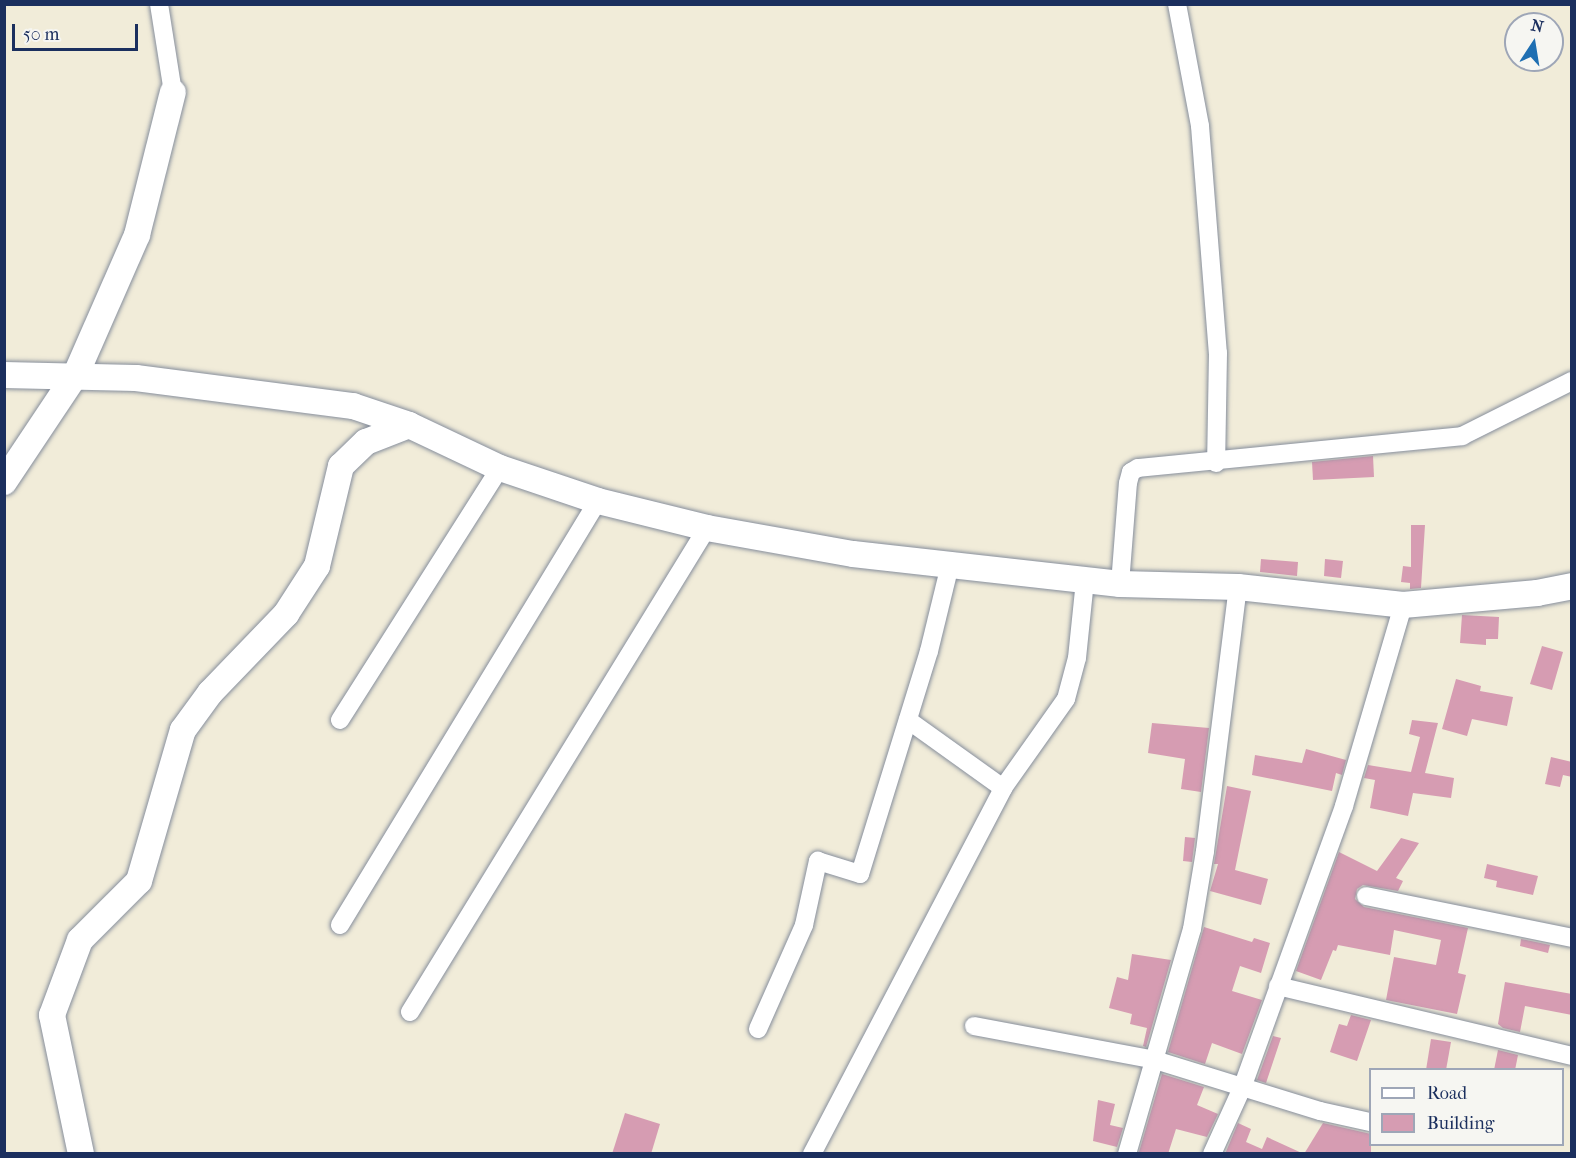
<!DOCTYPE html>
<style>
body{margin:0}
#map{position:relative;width:1576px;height:1158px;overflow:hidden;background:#f1ecd9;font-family:"IM FELL French Canon",serif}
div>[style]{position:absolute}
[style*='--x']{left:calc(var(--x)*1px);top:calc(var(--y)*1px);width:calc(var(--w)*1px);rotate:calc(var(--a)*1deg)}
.building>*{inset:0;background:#d69cb2}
.roads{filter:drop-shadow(0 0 2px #868e9c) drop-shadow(0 0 2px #868e9c)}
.street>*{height:18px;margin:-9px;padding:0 9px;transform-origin:9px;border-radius:9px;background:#fff}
.secondary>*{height:26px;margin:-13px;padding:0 13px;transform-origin:13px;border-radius:13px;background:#fff}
span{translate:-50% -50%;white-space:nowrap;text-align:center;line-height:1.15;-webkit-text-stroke:4.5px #f6f6f2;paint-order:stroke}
.frame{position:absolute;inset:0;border:6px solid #1b2f5e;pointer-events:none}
.legend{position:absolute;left:1369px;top:1068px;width:195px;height:78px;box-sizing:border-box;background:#f6f6f2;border:2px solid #9ea6b7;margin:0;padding:8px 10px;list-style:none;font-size:18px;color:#1b2f5e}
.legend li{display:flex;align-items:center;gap:12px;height:30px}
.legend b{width:30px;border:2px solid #9ea6b7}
.north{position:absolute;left:1504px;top:12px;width:60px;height:60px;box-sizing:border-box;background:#f6f6f2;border:2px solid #9ea6b7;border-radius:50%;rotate:12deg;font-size:16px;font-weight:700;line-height:24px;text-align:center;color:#1b2f5e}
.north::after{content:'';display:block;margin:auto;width:21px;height:27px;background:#1f6fb2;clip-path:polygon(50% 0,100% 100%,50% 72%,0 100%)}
.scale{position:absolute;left:12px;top:24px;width:126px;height:27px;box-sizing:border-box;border:3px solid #1b2f5e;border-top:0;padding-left:8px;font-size:18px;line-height:21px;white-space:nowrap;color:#1b2f5e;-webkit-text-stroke:4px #f6f6f2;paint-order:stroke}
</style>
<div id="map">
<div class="building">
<div style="clip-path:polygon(1373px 456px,1374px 477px,1313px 480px,1312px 462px)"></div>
<div style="clip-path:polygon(1411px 525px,1425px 525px,1421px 588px,1410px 589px,1410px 583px,1401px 582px,1403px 566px,1411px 567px)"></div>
<div style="clip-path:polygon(1261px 559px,1298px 562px,1297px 576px,1260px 572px)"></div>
<div style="clip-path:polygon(1325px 559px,1343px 561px,1341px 578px,1324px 576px)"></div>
<div style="clip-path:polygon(1462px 615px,1499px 617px,1498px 639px,1486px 639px,1486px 645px,1460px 643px)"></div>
<div style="clip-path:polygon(1542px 646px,1563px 652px,1552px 690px,1530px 684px)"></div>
<div style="clip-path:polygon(1456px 679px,1481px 686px,1480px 691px,1513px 697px,1507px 726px,1472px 719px,1467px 736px,1442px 729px)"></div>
<div style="clip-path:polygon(1412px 720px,1438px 723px,1425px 773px,1454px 778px,1451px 798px,1413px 793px,1408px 816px,1370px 808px,1375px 780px,1364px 778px,1368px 765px,1411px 772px,1420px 737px,1409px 734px)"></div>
<div style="clip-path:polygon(1152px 723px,1209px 728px,1201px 792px,1181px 789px,1185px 759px,1148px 753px)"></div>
<div style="clip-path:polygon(1306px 749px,1346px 760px,1342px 775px,1336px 773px,1332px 791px,1252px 775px,1255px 755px,1302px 763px)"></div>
<div style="clip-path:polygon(1551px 757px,1572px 762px,1572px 777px,1563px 775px,1560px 787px,1545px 784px)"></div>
<div style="clip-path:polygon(1227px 786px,1251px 791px,1235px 870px,1268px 879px,1261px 905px,1210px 891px,1218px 864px,1214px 864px)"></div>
<div style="clip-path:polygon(1185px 837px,1195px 838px,1192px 862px,1183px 861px)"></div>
<div style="clip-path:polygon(1401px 838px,1419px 843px,1396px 878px,1403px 881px,1398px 891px,1363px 885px,1357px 889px,1355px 899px,1364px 907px,1468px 928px,1458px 973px,1466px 975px,1457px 1014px,1386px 1000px,1394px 957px,1436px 965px,1441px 940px,1394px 930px,1390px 955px,1338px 945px,1336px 951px,1333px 950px,1321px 980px,1296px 971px,1339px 852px,1377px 871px)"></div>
<div style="clip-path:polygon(1487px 864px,1538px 876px,1533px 895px,1496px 887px,1497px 881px,1484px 878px)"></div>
<div style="clip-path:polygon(1204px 927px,1252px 942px,1254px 938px,1270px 943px,1261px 973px,1240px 966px,1232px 991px,1262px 1000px,1242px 1054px,1212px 1043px,1205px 1064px,1168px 1052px)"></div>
<div style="clip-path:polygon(1521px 939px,1550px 945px,1548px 953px,1520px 946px)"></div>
<div style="clip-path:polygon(1132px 954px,1171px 960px,1146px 1047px,1143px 1046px,1147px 1028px,1130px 1024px,1132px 1014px,1109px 1008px,1117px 977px,1128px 980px)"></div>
<div style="clip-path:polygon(1505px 982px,1572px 994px,1572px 1015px,1525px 1006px,1520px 1032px,1503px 1028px,1498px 1024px)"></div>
<div style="clip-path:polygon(1351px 1015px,1371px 1020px,1357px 1061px,1330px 1052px,1339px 1024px,1347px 1026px)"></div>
<div style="clip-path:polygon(1273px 1036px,1281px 1038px,1266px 1083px,1257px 1080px)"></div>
<div style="clip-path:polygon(1431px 1039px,1451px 1042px,1446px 1070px,1426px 1070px)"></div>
<div style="clip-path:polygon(1498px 1050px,1518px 1055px,1515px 1070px,1494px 1070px)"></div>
<div style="clip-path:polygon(1162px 1074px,1204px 1087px,1197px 1105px,1218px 1114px,1207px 1137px,1176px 1129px,1168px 1154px,1139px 1152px)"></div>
<div style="clip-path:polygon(1098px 1100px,1115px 1104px,1110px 1125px,1123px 1128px,1117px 1147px,1093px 1141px)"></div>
<div style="clip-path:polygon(625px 1113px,660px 1124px,651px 1154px,612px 1154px)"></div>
<div style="clip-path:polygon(1238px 1123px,1251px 1129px,1246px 1142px,1262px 1149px,1267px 1137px,1304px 1154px,1225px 1154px)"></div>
<div style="clip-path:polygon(1323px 1123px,1371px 1134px,1371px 1154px,1304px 1154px)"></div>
</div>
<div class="roads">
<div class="street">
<div style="--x:159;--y:4;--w:89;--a:81"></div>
<div style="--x:1177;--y:4;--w:124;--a:79.3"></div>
<div style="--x:1200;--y:126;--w:228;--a:85.5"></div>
<div style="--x:1218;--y:353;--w:110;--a:91"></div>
<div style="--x:1120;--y:584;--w:101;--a:-85.5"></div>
<div style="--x:1128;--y:483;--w:11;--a:-75"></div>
<div style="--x:1131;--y:472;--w:8;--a:-30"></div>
<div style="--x:1138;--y:468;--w:326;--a:-5.6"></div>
<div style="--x:1462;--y:436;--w:123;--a:-26.6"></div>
<div style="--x:340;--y:720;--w:299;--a:-57.6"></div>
<div style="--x:908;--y:720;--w:117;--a:35.6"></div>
<div style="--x:1366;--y:896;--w:210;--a:11.5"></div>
<div style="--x:340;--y:925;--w:496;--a:-58.7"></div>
<div style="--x:1278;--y:986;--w:302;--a:13.4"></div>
<div style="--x:410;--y:1012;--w:568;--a:-58.47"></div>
<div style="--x:974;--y:1026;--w:184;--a:10.6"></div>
<div style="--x:1155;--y:1060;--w:173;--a:17.2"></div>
<div style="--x:1320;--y:1111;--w:51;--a:12.4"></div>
<div style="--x:758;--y:1029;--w:114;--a:-66.1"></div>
<div style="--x:804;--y:925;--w:66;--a:-77.7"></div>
<div style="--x:818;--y:861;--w:44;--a:17.2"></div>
<div style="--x:860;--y:874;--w:233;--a:-72.8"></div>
<div style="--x:929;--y:651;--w:89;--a:-76.3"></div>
<div style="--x:812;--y:1154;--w:413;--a:-62.4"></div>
<div style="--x:1003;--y:788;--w:109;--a:-54.7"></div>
<div style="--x:1066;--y:699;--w:42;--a:-75"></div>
<div style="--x:1077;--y:658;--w:78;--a:-84.1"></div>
<div style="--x:1127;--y:1154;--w:234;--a:-73.9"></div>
<div style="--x:1192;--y:929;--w:79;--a:-80.5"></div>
<div style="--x:1205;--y:851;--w:266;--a:-82.9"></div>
<div style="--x:1212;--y:1154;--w:72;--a:-65.6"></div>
<div style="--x:1242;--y:1088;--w:300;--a:-70.1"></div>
<div style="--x:1344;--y:806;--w:209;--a:-73.6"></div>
</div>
<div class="secondary">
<div style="--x:4;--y:375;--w:132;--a:1.3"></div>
<div style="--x:136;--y:378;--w:219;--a:7.4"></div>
<div style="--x:353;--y:406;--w:59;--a:18.7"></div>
<div style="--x:409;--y:425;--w:101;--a:25.3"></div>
<div style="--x:500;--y:468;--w:103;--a:18.6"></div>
<div style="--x:598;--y:501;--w:112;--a:13.9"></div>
<div style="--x:707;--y:528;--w:148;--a:10.1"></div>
<div style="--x:853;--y:554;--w:269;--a:6.4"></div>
<div style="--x:1120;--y:584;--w:118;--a:1.5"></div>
<div style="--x:1238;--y:587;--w:166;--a:6.2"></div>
<div style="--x:1403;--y:605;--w:135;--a:-5.1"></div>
<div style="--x:1537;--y:593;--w:36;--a:-11"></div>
<div style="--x:4;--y:482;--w:130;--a:-56.3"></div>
<div style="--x:76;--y:374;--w:152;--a:-66.3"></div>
<div style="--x:137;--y:235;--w:147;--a:-75.9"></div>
<div style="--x:81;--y:1154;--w:142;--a:-101.8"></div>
<div style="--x:52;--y:1015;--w:80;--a:-69.5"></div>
<div style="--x:80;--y:940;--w:83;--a:-45"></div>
<div style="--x:139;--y:881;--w:157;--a:-73.8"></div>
<div style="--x:183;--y:730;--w:46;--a:-53.9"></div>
<div style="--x:210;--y:693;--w:110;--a:-46.1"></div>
<div style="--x:286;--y:614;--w:57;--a:-57.1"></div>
<div style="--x:317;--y:566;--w:103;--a:-76.5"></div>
<div style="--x:341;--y:466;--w:35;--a:-44"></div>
<div style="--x:366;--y:442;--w:46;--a:-21.6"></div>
</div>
</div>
<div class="frame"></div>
<ul class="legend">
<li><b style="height:8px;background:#fff"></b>Road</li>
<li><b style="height:16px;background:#d69cb2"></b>Building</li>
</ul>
<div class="north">N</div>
<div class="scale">50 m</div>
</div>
